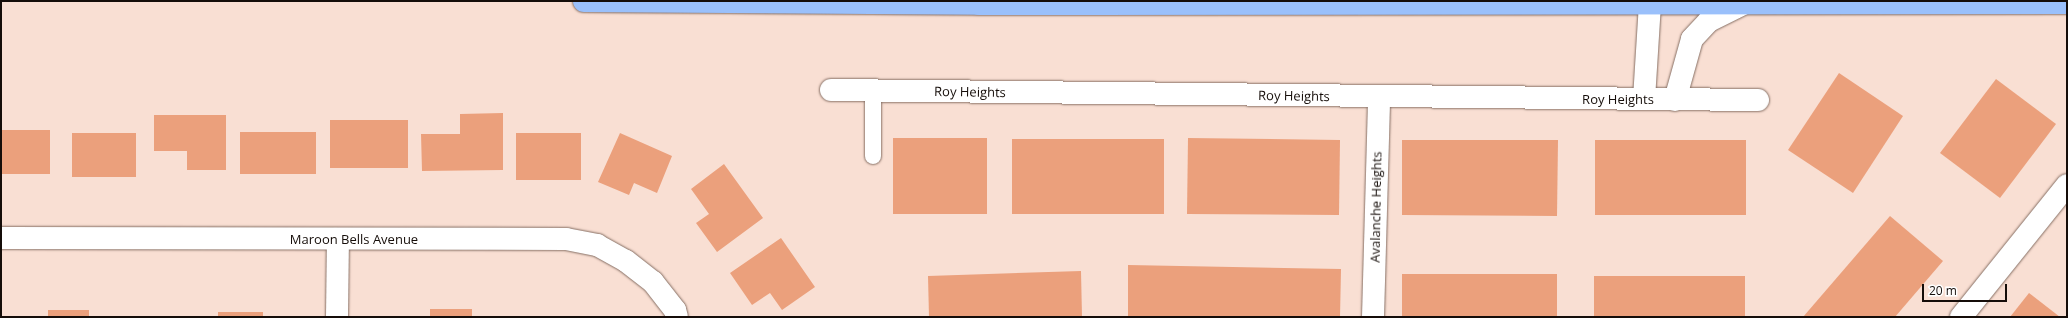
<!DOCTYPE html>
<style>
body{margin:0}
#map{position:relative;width:2068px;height:318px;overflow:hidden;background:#f9dfd3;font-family:"Open Sans",sans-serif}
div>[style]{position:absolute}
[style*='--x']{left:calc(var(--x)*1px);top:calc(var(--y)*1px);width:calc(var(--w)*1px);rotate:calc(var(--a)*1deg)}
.building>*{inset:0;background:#eba07c}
.roads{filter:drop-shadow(0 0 1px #866f64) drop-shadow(0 0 1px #866f64)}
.service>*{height:16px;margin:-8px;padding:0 8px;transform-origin:8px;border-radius:8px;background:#fff}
.minor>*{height:22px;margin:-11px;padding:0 11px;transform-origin:11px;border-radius:11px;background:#fff}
.primary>*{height:22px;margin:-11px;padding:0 11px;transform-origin:11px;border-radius:11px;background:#9ac0fb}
span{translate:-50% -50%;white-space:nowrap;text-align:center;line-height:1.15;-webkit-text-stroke:4px #fff;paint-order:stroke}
.street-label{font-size:13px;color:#150d09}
.frame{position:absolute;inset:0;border:2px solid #150d09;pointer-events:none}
.scale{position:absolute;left:1922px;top:284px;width:85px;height:18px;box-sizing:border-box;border:2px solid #150d09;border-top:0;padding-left:5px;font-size:12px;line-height:14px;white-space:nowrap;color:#150d09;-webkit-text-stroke:3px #fff;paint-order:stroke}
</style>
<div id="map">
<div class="building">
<div style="clip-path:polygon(1839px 73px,1903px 116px,1853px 193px,1788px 150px)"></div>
<div style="clip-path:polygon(1996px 79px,2056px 124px,2000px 198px,1940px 153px)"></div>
<div style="clip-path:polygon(503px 113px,503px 170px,422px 171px,421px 134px,460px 134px,460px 114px)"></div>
<div style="clip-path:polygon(154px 115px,226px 115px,226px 170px,187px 170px,187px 151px,154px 151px)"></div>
<div style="clip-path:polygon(330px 120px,408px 120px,408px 168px,330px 168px)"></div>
<div style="clip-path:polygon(1px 130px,50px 130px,50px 174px,1px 174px)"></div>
<div style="clip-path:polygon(240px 132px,316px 132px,316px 174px,240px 174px)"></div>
<div style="clip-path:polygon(72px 133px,136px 133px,136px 177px,72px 177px)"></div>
<div style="clip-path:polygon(516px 133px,581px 133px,581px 180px,516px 180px)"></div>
<div style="clip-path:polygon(620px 133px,672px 156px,657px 193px,634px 183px,629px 195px,598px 182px)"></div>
<div style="clip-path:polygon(893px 138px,987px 138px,987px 214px,893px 214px)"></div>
<div style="clip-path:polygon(1188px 138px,1340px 140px,1339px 215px,1187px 214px)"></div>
<div style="clip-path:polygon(1012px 139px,1164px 139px,1164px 214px,1012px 214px)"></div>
<div style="clip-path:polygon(1402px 140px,1558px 140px,1557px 216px,1402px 215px)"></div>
<div style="clip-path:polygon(1595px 140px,1746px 140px,1746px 215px,1595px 215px)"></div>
<div style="clip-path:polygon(724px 164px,763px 218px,717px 252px,696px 223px,709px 214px,691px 189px)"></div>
<div style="clip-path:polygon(1890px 216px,1943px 261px,1895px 317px,1803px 317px)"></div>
<div style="clip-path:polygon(781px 238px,815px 287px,782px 310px,770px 293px,752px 305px,730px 273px)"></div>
<div style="clip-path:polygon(1128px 265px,1341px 269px,1340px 317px,1128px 317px)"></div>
<div style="clip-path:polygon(1081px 271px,1082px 317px,929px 317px,928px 276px)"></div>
<div style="clip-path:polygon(1402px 274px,1557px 274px,1557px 317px,1402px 317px)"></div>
<div style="clip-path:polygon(1594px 276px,1745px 276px,1745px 317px,1594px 317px)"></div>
<div style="clip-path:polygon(2029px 293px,2060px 317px,2010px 317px)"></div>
<div style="clip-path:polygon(430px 309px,472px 309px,472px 317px,430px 317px)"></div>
<div style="clip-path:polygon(48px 310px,89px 310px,89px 317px,48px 317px)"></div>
<div style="clip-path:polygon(218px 312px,263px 312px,263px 317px,218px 317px)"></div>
</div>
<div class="roads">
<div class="service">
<div style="--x:873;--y:91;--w:65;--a:90"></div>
</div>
<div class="minor">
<div style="--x:831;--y:90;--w:927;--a:0.62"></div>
<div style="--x:1644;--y:99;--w:96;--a:-86.4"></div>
<div style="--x:1675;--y:100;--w:63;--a:-74.4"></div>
<div style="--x:1692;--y:39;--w:25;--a:-47"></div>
<div style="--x:1709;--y:21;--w:40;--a:-26.6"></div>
<div style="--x:1;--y:238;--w:565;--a:0.1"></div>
<div style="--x:566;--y:239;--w:32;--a:11"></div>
<div style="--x:597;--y:245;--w:33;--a:29"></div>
<div style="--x:626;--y:261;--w:34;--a:38"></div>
<div style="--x:653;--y:282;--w:36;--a:52"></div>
<div style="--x:675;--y:310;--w:7;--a:74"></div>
<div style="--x:337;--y:317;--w:78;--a:-89.3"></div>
<div style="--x:1373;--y:317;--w:220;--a:-88.4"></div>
<div style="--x:1961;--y:317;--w:169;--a:-51.2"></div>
</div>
<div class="primary">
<div style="--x:584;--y:1;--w:395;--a:0.4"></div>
<div style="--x:979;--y:4;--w:1088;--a:-0.05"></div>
</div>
</div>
<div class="street-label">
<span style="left:970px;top:92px;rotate:1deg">Roy Heights</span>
<span style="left:1294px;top:96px;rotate:1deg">Roy Heights</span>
<span style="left:1618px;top:99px">Roy Heights</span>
<span style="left:1376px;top:207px;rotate:-89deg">Avalanche Heights</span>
<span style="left:354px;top:239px">Maroon Bells Avenue</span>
</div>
<div class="frame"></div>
<div class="scale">20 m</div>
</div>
